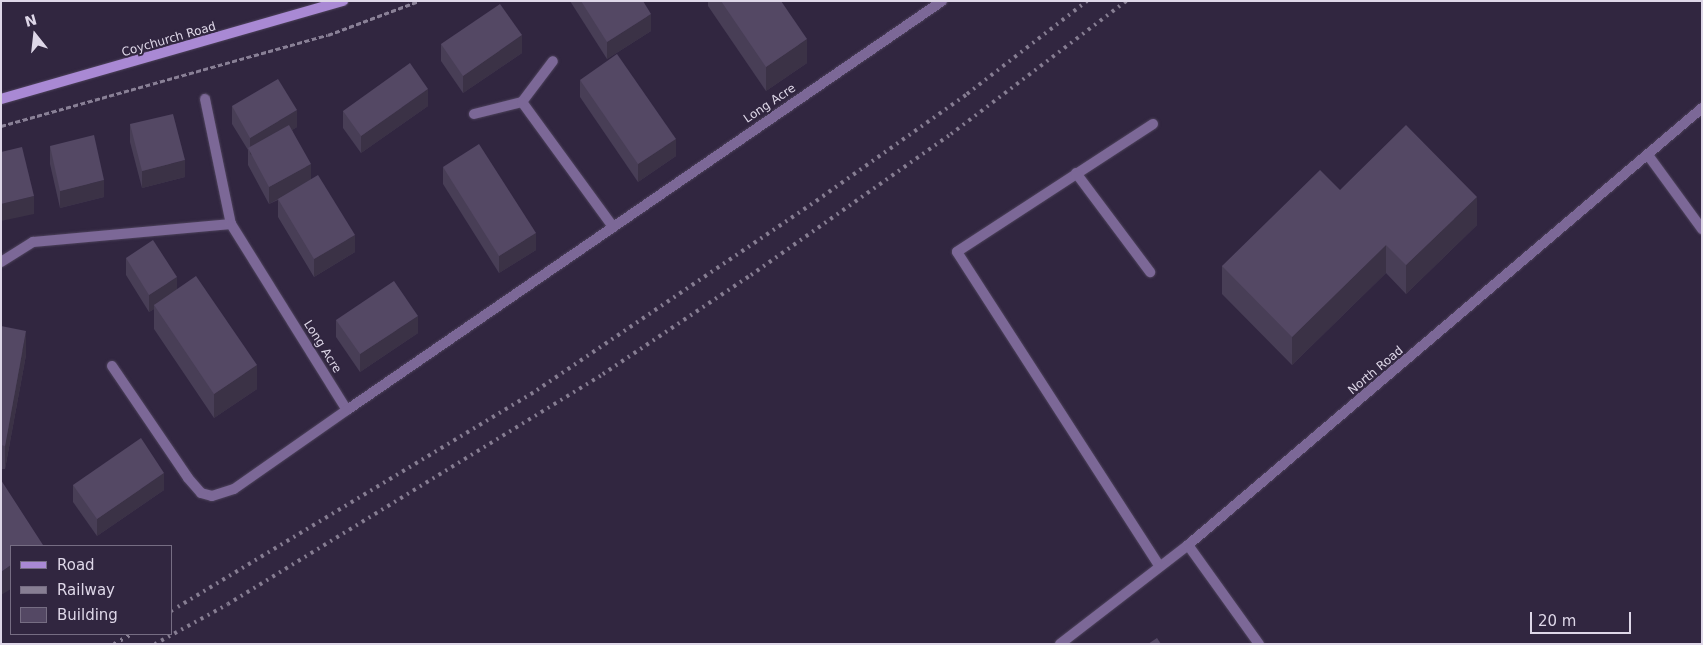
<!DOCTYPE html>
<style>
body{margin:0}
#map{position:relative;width:1703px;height:645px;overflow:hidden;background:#312640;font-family:"DejaVu Sans",sans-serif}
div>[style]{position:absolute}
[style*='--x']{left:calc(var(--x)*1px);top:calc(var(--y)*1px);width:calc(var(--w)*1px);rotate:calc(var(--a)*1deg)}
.path>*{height:3px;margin-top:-1.5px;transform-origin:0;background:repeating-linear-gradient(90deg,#898096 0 5px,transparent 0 7.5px)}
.roads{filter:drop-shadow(0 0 1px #4d425b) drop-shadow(0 0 1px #4d425b)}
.lane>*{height:10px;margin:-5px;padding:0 5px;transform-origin:5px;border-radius:5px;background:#7c6897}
.street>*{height:10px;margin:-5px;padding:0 5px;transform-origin:5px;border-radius:5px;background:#7c6897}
.secondary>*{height:10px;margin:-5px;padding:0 5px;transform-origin:5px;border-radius:5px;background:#a989d4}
.rail>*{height:4px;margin-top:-2px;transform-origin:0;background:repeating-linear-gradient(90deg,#877e93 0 2.5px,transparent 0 7.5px)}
.wall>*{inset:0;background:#483e56}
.shaded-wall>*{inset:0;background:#3b3246}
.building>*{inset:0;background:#544864}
span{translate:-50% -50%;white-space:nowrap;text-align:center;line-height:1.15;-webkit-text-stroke:4px #312640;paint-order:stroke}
.street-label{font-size:12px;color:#ded7e8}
.frame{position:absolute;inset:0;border:2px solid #ded7e8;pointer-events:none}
.legend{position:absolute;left:10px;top:545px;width:162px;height:90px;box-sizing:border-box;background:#312640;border:1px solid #766d83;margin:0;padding:6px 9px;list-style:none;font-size:15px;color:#ded7e8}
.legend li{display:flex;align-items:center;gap:10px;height:25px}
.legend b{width:25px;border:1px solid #766d83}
.north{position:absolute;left:10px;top:10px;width:50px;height:50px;-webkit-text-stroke:4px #312640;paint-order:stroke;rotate:344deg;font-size:14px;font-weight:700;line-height:20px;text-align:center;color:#ded7e8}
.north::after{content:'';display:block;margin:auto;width:18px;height:22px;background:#ded7e8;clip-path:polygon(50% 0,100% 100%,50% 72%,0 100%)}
.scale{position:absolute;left:1530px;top:612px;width:101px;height:22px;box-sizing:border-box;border:2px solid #ded7e8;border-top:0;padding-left:6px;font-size:15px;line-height:18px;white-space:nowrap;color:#ded7e8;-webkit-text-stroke:4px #312640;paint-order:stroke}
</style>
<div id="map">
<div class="path">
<div style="--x:1;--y:126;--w:339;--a:-15.6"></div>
<div style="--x:328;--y:35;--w:97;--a:-20.5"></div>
</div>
<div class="roads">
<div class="lane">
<div style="--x:205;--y:99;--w:128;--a:78.3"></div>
<div style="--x:474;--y:114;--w:49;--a:-14"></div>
<div style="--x:522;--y:102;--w:51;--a:-52.9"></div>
<div style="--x:1153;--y:124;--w:234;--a:146.9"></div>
<div style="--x:957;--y:252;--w:373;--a:57.2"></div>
<div style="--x:1648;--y:155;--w:92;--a:53.9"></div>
<div style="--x:1076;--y:173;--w:124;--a:53.2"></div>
<div style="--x:1188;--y:545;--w:122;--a:54.4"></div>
</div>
<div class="street">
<div style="--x:522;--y:102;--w:155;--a:53.9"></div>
<div style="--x:1;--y:262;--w:38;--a:-32"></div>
<div style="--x:33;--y:242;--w:199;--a:-5.2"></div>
<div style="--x:231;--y:224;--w:219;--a:58.1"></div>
<div style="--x:347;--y:410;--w:722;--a:-34.5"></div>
<div style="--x:112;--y:366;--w:135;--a:55.8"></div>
<div style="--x:188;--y:478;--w:20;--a:49"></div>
<div style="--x:201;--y:493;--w:11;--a:15"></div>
<div style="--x:212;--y:496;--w:23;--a:-18"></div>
<div style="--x:234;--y:489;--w:138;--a:-35"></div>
<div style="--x:1060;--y:644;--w:162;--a:-37.7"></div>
<div style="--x:1188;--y:545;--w:675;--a:-40.37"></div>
</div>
<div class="secondary">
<div style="--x:1;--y:99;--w:356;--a:-16"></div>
</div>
</div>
<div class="rail">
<div style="--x:171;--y:611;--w:428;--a:-31.1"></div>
<div style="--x:537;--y:390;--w:346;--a:-34.1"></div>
<div style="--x:823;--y:196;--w:176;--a:-35.3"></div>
<div style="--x:967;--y:94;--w:152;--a:-37.8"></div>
<div style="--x:114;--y:644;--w:21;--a:-29"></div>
<div style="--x:155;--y:644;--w:83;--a:-28.7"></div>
<div style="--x:228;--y:604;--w:440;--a:-31.5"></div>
<div style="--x:603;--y:374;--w:178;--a:-33.8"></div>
<div style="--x:751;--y:275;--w:245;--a:-35.2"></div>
<div style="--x:951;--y:134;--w:220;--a:-37.2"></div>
</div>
<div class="wall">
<div style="clip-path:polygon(570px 1px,643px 1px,651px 31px,607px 59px)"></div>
<div style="clip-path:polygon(708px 1px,781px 1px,807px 63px,766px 91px,708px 6px)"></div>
<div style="clip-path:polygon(441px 44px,522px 53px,463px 93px,441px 61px)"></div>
<div style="clip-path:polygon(580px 80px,676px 156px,638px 182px,580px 97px)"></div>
<div style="clip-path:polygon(232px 106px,297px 127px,292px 130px,311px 179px,355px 252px,314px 277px,278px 217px,278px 200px,269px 204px,248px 165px,248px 150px,232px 124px)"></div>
<div style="clip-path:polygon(428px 106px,361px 153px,343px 128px,343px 111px)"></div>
<div style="clip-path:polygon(130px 124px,185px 177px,142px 188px,130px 142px)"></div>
<div style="clip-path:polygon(50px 146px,104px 197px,60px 208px,50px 164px)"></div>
<div style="clip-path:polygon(443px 167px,536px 250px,499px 273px,443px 184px)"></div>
<div style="clip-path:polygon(1340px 190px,1477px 225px,1406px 294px,1386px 273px,1292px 365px,1222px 294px,1222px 266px)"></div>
<div style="clip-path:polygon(126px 258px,177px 289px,257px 389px,214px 418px,154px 329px,154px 309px,149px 312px,126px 275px)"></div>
<div style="clip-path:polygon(336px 320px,418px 333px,360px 372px,336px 337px)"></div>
<div style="clip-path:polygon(1px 326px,26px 355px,5px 469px,1px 469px)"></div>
<div style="clip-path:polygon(73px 485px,164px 490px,97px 536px,73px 502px)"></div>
</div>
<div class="shaded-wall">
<div style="clip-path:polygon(651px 14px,651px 31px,607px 59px,607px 42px)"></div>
<div style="clip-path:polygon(522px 35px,522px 53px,463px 93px,463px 76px)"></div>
<div style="clip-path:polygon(807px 39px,807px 63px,766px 91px,766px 67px)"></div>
<div style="clip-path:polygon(428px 89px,428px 106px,361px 153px,361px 136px)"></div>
<div style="clip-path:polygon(297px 110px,297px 127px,251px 155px,250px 153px,250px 138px)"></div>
<div style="clip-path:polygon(676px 139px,676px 156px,638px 182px,638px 164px)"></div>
<div style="clip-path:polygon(185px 160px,185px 177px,142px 188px,142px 171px)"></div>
<div style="clip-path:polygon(311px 164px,311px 181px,269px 204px,269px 187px)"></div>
<div style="clip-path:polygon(104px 180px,104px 197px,60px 208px,60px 191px)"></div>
<div style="clip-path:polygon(34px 196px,34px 214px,1px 221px,1px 204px)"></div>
<div style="clip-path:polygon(1477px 197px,1477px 225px,1406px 294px,1406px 265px)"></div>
<div style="clip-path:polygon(536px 233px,536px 250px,499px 273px,499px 256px)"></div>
<div style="clip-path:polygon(355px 235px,355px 252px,314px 277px,314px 259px)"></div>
<div style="clip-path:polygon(1386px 245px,1386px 273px,1292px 365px,1292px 337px)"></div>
<div style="clip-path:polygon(177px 277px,177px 294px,154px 305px,154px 309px,149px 312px,149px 295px)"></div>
<div style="clip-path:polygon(418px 316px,418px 333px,360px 372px,360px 354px)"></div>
<div style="clip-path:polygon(26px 331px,26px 355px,5px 469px,5px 446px)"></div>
<div style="clip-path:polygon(257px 365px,257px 389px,214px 418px,214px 394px)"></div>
<div style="clip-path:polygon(164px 473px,164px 490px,97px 536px,97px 519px)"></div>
<div style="clip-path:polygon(11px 565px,11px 589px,1px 595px,1px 572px)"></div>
</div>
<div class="building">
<div style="clip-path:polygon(581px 1px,643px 1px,651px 14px,607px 42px)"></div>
<div style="clip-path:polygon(721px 1px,781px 1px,807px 39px,766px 67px)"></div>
<div style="clip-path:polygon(500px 4px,522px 35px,463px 76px,441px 44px)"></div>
<div style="clip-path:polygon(617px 54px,676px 139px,638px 164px,580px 80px)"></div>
<div style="clip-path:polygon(410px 63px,428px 89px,361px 136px,343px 111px)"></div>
<div style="clip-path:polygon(278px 79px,297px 110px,250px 138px,232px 106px)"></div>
<div style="clip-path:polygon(173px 114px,185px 160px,142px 171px,130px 124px)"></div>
<div style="clip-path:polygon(289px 125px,311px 164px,269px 187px,248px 148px)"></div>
<div style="clip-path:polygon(1406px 125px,1477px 197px,1406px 265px,1386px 245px,1292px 337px,1222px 266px,1320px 170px,1340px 190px)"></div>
<div style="clip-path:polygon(94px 135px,104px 180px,60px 191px,50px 146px)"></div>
<div style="clip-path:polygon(479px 144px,536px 233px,499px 256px,443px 167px)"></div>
<div style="clip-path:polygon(22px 147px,34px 196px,1px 204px,1px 152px)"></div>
<div style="clip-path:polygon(318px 175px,355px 235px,314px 259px,278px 199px)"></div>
<div style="clip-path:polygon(153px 240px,177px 277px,149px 295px,126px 258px)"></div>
<div style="clip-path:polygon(196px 276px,257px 365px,214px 394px,154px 305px)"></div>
<div style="clip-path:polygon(394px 281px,418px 316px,360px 354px,336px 320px)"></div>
<div style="clip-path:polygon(1px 326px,26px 331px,5px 446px,1px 445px)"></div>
<div style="clip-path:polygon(141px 438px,164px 473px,97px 519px,73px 485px)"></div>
<div style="clip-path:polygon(1px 480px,43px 545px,41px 546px,11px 546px,11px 565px,1px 572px)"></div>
<div style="clip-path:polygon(1157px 638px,1161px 644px,1148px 644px)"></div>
</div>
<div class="street-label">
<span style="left:169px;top:40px;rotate:-16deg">Coychurch Road</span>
<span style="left:770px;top:104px;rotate:-34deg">Long Acre</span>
<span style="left:322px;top:347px;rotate:58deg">Long Acre</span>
<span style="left:1376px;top:371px;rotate:-40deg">North Road</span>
</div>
<div class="frame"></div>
<ul class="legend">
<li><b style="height:6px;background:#a989d4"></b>Road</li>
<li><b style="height:6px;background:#877e93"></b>Railway</li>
<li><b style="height:14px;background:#544864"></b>Building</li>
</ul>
<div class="north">N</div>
<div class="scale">20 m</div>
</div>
